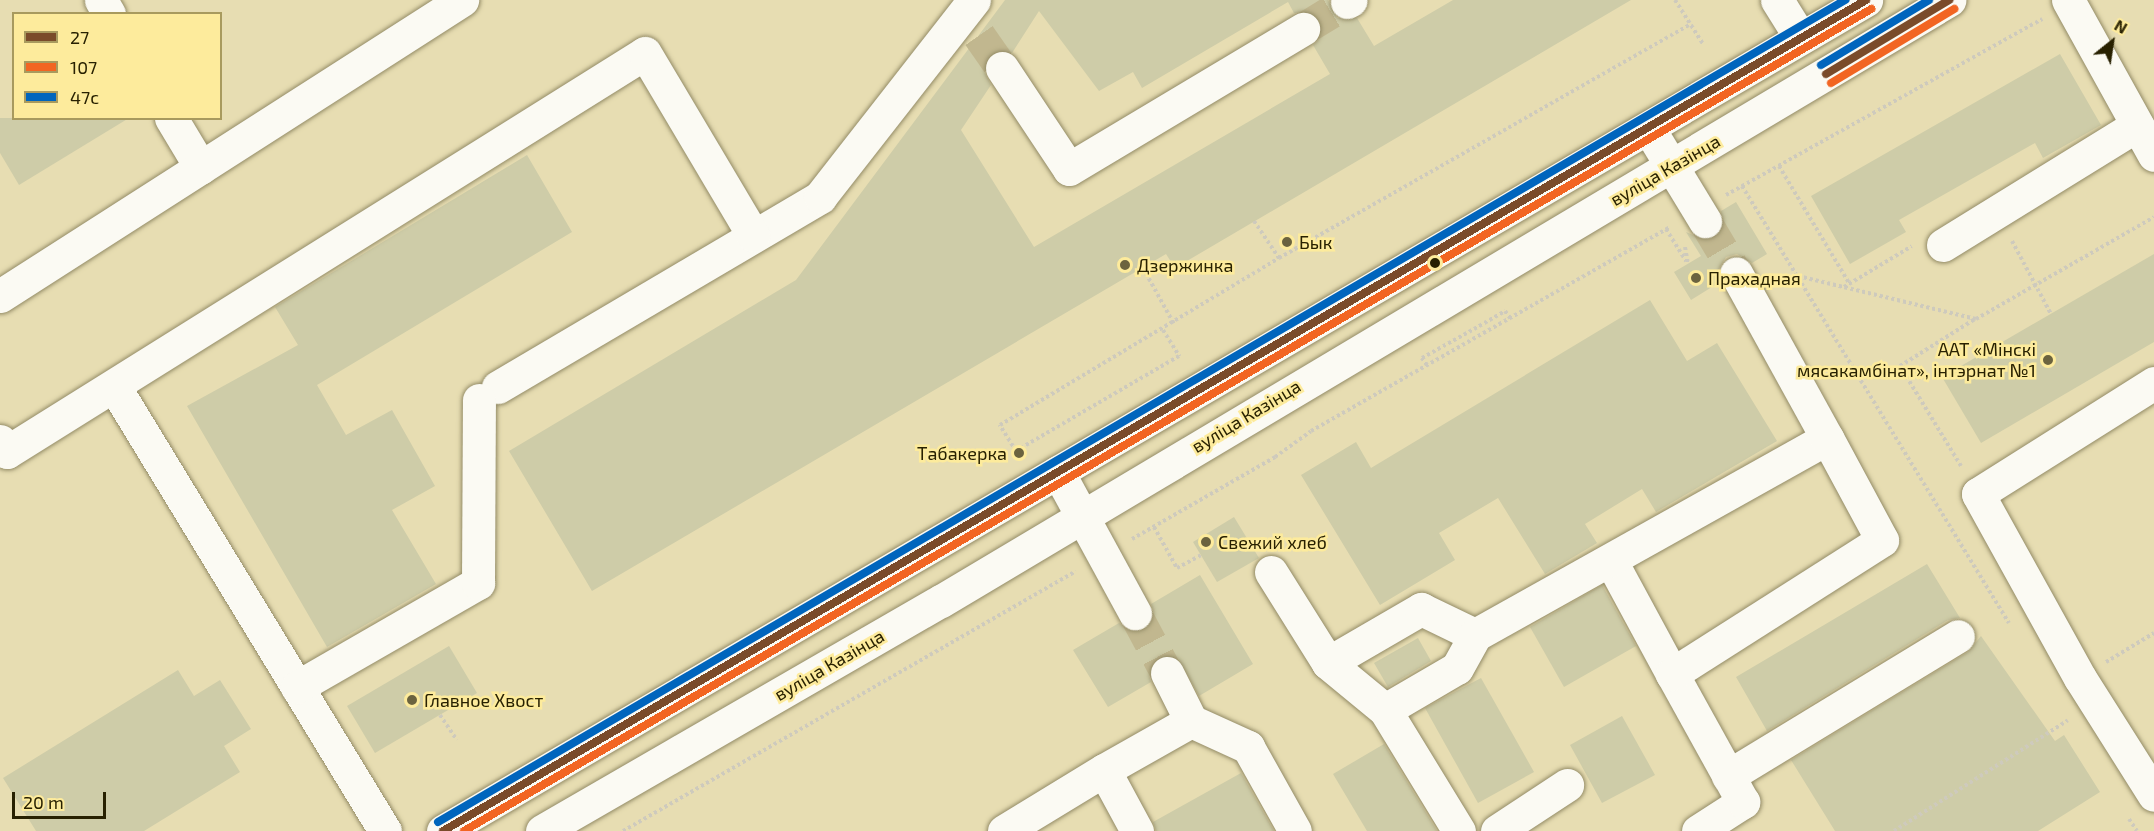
<!DOCTYPE html>
<meta charset="utf-8">
<style>
body{margin:0}
#map{position:relative;width:2154px;height:831px;overflow:hidden;background:#e7ddb2;font-family:"Exo 2",sans-serif}
div>[style]{position:absolute}
[style*='--x']{left:calc(var(--x)*1px);top:calc(var(--y)*1px);width:calc(var(--w)*1px);rotate:calc(var(--a)*1deg)}
.building>*{inset:0;background:#cecca8}
.minor-tunnel>*{height:33px;margin-top:-16.5px;transform-origin:0;background:repeating-linear-gradient(90deg,#c1b78f 0 33px,transparent 0 49px)}
.path>*{height:4px;margin-top:-2px;transform-origin:0;background:repeating-linear-gradient(90deg,#cecabd 0 3px,transparent 0 6px)}
.roads{filter:drop-shadow(0 0 2px #938b66) drop-shadow(0 0 2px #938b66)}
.minor>*{height:33px;margin:-16.5px;padding:0 16.5px;transform-origin:16.5px;border-radius:16.5px;background:#fbfaf3}
.major>*{height:33px;margin:-16.5px;padding:0 16.5px;transform-origin:16.5px;border-radius:16.5px;background:#fbfaf3}
.bus-1>*{height:8px;margin:-4px;padding:0 4px;transform-origin:4px;border-radius:4px;background:#7a4b2a}
.bus-2>*{height:8px;margin:-4px;padding:0 4px;transform-origin:4px;border-radius:4px;background:#f26522}
.bus-3>*{height:8px;margin:-4px;padding:0 4px;transform-origin:4px;border-radius:4px;background:#0065bd}
.dots>*{width:16px;height:16px;translate:-50% -50%;box-sizing:border-box;border:3px solid #fdeb9c;border-radius:50%}
span{translate:-50% -50%;white-space:nowrap;text-align:center;line-height:1.15;-webkit-text-stroke:5px #fdeb9c;paint-order:stroke}
.street-label{font-size:18px;color:#282101}
.poi-label{font-size:18px;color:#282101}
.left{translate:0 -50%;text-align:left}
.right{translate:-100% -50%;text-align:right}
.legend{position:absolute;left:12px;top:12px;width:210px;height:108px;box-sizing:border-box;background:#fdeb9c;border:2px solid #a89a5e;margin:0;padding:8px 10px;list-style:none;font-size:18px;color:#282101}
.legend li{display:flex;align-items:center;gap:12px;height:30px}
.legend b{width:30px;border:2px solid #a89a5e}
.north{position:absolute;left:2082px;top:12px;width:60px;height:60px;-webkit-text-stroke:4px #fdeb9c;paint-order:stroke;rotate:30deg;font-size:16px;font-weight:700;line-height:24px;text-align:center;color:#282101}
.north::after{content:'';display:block;margin:auto;width:21px;height:27px;background:#282101;clip-path:polygon(50% 0,100% 100%,50% 72%,0 100%)}
.scale{position:absolute;left:12px;top:792px;width:94px;height:27px;box-sizing:border-box;border:3px solid #282101;border-top:0;padding-left:8px;font-size:18px;line-height:21px;white-space:nowrap;color:#282101;-webkit-text-stroke:4px #fdeb9c;paint-order:stroke}
</style>
<div id="map">
<div class="building">
<div style="clip-path:polygon(evenodd,1005px 0,1328px 0,1337px 18px,1357px 18px,1374px 46px,1453px 0,1631px 0,1175px 268px,1166px 254px,592px 591px,509px 451px,796px 280px,1005px 0,1288px 2px,1294px 13px,1312px 12px,1319px 20px,1320px 38px,1313px 45px,1330px 74px,1034px 247px,961px 130px,991px 85px,983px 69px,991px 53px,1001px 49px,1012px 53px,1039px 11px,1099px 91px,1133px 72px,1142px 88px,1288px 2px)"></div>
<div style="clip-path:polygon(2060px 54px,2101px 125px,2043px 158px,2035px 143px,1899px 220px,1906px 232px,1850px 264px,1811px 196px)"></div>
<div style="clip-path:polygon(0 118px,129px 118px,19px 185px,0 153px)"></div>
<div style="clip-path:polygon(527px 155px,572px 232px,317px 385px,346px 435px,392px 410px,435px 486px,392px 510px,436px 584px,327px 647px,187px 406px,298px 345px,275px 307px)"></div>
<div style="clip-path:polygon(1736px 202px,1767px 254px,1752px 263px,1737px 254px,1726px 257px,1717px 272px,1720px 282px,1691px 300px,1674px 272px,1701px 256px,1686px 232px,1705px 240px,1714px 237px,1722px 229px,1721px 211px)"></div>
<div style="clip-path:polygon(2154px 254px,2154px 342px,1981px 443px,1942px 377px)"></div>
<div style="clip-path:polygon(1650px 300px,1687px 361px,1717px 343px,1777px 441px,1656px 512px,1642px 489px,1585px 524px,1597px 543px,1545px 574px,1498px 498px,1439px 533px,1455px 560px,1380px 605px,1301px 475px,1356px 442px,1371px 468px)"></div>
<div style="clip-path:polygon(1234px 517px,1259px 558px,1217px 582px,1193px 542px)"></div>
<div style="clip-path:polygon(1927px 564px,1960px 618px,1948px 620px,1767px 731px,1736px 677px)"></div>
<div style="clip-path:polygon(1200px 575px,1253px 664px,1199px 696px,1178px 658px,1159px 656px,1148px 671px,1151px 682px,1108px 707px,1073px 650px,1119px 623px,1134px 632px,1144px 629px,1154px 614px,1151px 604px)"></div>
<div style="clip-path:polygon(1602px 585px,1636px 646px,1564px 687px,1530px 627px)"></div>
<div style="clip-path:polygon(1981px 636px,2055px 741px,2064px 735px,2100px 792px,2038px 831px,1835px 831px,1791px 760px,1968px 652px)"></div>
<div style="clip-path:polygon(1418px 638px,1431px 661px,1388px 687px,1374px 663px)"></div>
<div style="clip-path:polygon(449px 646px,477px 693px,375px 753px,347px 706px)"></div>
<div style="clip-path:polygon(178px 670px,194px 696px,220px 680px,251px 729px,224px 746px,240px 772px,144px 831px,36px 831px,3px 778px)"></div>
<div style="clip-path:polygon(1481px 678px,1534px 772px,1478px 803px,1425px 708px)"></div>
<div style="clip-path:polygon(1622px 716px,1655px 775px,1602px 803px,1570px 745px)"></div>
<div style="clip-path:polygon(1384px 744px,1437px 831px,1367px 831px,1333px 774px)"></div>
<div style="clip-path:polygon(1241px 773px,1274px 831px,1156px 831px,1153px 822px)"></div>
</div>
<div class="minor-tunnel">
<div style="--x:1303;--y:29;--w:52;--a:-31.5"></div>
<div style="--x:979;--y:35;--w:40;--a:55.1"></div>
<div style="--x:1705;--y:221;--w:61;--a:59.2"></div>
<div style="--x:1135;--y:613;--w:68;--a:61.9"></div>
</div>
<div class="path">
<div style="--x:1675;--y:0;--w:52;--a:57.5"></div>
<div style="--x:1779;--y:166;--w:136;--a:59.1"></div>
<div style="--x:1742;--y:186;--w:512;--a:58.58"></div>
<div style="--x:1726;--y:195;--w:362;--a:-29.1"></div>
<div style="--x:1254;--y:221;--w:45;--a:56"></div>
<div style="--x:1666;--y:229;--w:38;--a:58"></div>
<div style="--x:2012;--y:241;--w:83;--a:61.9"></div>
<div style="--x:1685;--y:247;--w:17;--a:80"></div>
<div style="--x:1143;--y:268;--w:64;--a:61"></div>
<div style="--x:1798;--y:276;--w:183;--a:13.6"></div>
<div style="--x:1976;--y:319;--w:205;--a:-29.8"></div>
<div style="--x:1844;--y:287;--w:79;--a:-31.1"></div>
<div style="--x:1163;--y:330;--w:31;--a:58"></div>
<div style="--x:1179;--y:356;--w:189;--a:149.8"></div>
<div style="--x:1016;--y:451;--w:31;--a:-122"></div>
<div style="--x:1000;--y:425;--w:325;--a:-30.9"></div>
<div style="--x:1279;--y:258;--w:474;--a:-29.6"></div>
<div style="--x:1427;--y:365;--w:9;--a:-126"></div>
<div style="--x:1422;--y:358;--w:60;--a:-29.1"></div>
<div style="--x:1474;--y:329;--w:36;--a:-30"></div>
<div style="--x:1505;--y:311;--w:9;--a:54"></div>
<div style="--x:1961;--y:466;--w:117;--a:-121.4"></div>
<div style="--x:1900;--y:366;--w:89;--a:-32.1"></div>
<div style="--x:1154;--y:527;--w:47;--a:60.7"></div>
<div style="--x:1177;--y:568;--w:27;--a:-28"></div>
<div style="--x:1132;--y:539;--w:165;--a:-29.8"></div>
<div style="--x:1275;--y:457;--w:44;--a:-35.8"></div>
<div style="--x:1311;--y:431;--w:413;--a:-29.6"></div>
<div style="--x:2106;--y:662;--w:56;--a:-31.1"></div>
<div style="--x:440;--y:715;--w:30;--a:56"></div>
<div style="--x:2129;--y:819;--w:14;--a:56"></div>
<div style="--x:623;--y:831;--w:522;--a:-29.85"></div>
<div style="--x:1894;--y:831;--w:206;--a:-32.5"></div>
</div>
<div class="roads">
<div class="minor">
<div style="--x:101;--y:0;--w:16;--a:60"></div>
<div style="--x:1777;--y:0;--w:44;--a:58.1"></div>
<div style="--x:2068;--y:0;--w:177;--a:61"></div>
<div style="--x:1347;--y:2;--w:4;--a:-27"></div>
<div style="--x:1002;--y:68;--w:121;--a:56.4"></div>
<div style="--x:1069;--y:169;--w:273;--a:-30.9"></div>
<div style="--x:171;--y:118;--w:58;--a:59"></div>
<div style="--x:1649;--y:129;--w:108;--a:58.7"></div>
<div style="--x:1943;--y:245;--w:228;--a:-31.7"></div>
<div style="--x:0;--y:296;--w:549;--a:-32.65"></div>
<div style="--x:2154;--y:383;--w:208;--a:147.8"></div>
<div style="--x:1978;--y:494;--w:210;--a:61"></div>
<div style="--x:2080;--y:678;--w:138;--a:57.7"></div>
<div style="--x:114;--y:386;--w:521;--a:58.66"></div>
<div style="--x:498;--y:387;--w:374;--a:-30.5"></div>
<div style="--x:820;--y:197;--w:250;--a:-52"></div>
<div style="--x:0;--y:441;--w:13;--a:58"></div>
<div style="--x:7;--y:452;--w:752;--a:-32.02"></div>
<div style="--x:645;--y:53;--w:212;--a:59.3"></div>
<div style="--x:1058;--y:472;--w:161;--a:61.4"></div>
<div style="--x:1611;--y:561;--w:128;--a:61.6"></div>
<div style="--x:1271;--y:572;--w:107;--a:57.9"></div>
<div style="--x:1328;--y:663;--w:108;--a:-30.1"></div>
<div style="--x:1421;--y:609;--w:60;--a:25.7"></div>
<div style="--x:1475;--y:635;--w:403;--a:-29.2"></div>
<div style="--x:1827;--y:438;--w:188;--a:-118.9"></div>
<div style="--x:1328;--y:663;--w:74;--a:39.5"></div>
<div style="--x:1385;--y:710;--w:142;--a:58.6"></div>
<div style="--x:1167;--y:673;--w:54;--a:63.4"></div>
<div style="--x:1191;--y:721;--w:63;--a:24.5"></div>
<div style="--x:1248;--y:747;--w:96;--a:60.8"></div>
<div style="--x:297;--y:687;--w:209;--a:-29.9"></div>
<div style="--x:478;--y:583;--w:183;--a:-89.7"></div>
<div style="--x:1385;--y:710;--w:83;--a:-30.3"></div>
<div style="--x:1457;--y:668;--w:38;--a:-61"></div>
<div style="--x:1728;--y:776;--w:269;--a:-31.3"></div>
<div style="--x:1004;--y:831;--w:117;--a:-31.4"></div>
<div style="--x:1137;--y:831;--w:69;--a:-118.4"></div>
<div style="--x:1104;--y:770;--w:100;--a:-29.4"></div>
<div style="--x:1497;--y:831;--w:84;--a:-33.3"></div>
<div style="--x:1698;--y:831;--w:54;--a:-32.8"></div>
<div style="--x:1743;--y:802;--w:146;--a:-119"></div>
<div style="--x:1672;--y:674;--w:249;--a:-32.5"></div>
<div style="--x:1882;--y:540;--w:116;--a:-118.3"></div>
</div>
<div class="major">
<div style="--x:443;--y:831;--w:1648;--a:-30.28"></div>
<div style="--x:542;--y:831;--w:461;--a:-30"></div>
<div style="--x:941;--y:601;--w:1174;--a:-30.8"></div>
</div>
</div>
<div class="bus-1">
<div style="--x:1826;--y:74;--w:144;--a:-31"></div>
<div style="--x:443;--y:831;--w:1648;--a:-30.28"></div>
</div>
<div class="bus-2">
<div style="--x:1831;--y:83;--w:144;--a:-31"></div>
<div style="--x:464;--y:831;--w:1630;--a:-30.29"></div>
</div>
<div class="bus-3">
<div style="--x:1821;--y:65;--w:126;--a:-31"></div>
<div style="--x:438;--y:822;--w:1630;--a:-30.29"></div>
</div>
<div class="dots">
<div style="left:1287px;top:242px;background:#6b633f"></div>
<div style="left:1435px;top:263px;background:#282101"></div>
<div style="left:1125px;top:265px;background:#6b633f"></div>
<div style="left:1696px;top:278px;background:#6b633f"></div>
<div style="left:2048px;top:360px;background:#6b633f"></div>
<div style="left:1019px;top:453px;background:#6b633f"></div>
<div style="left:1206px;top:542px;background:#6b633f"></div>
<div style="left:412px;top:700px;background:#6b633f"></div>
</div>
<div class="street-label">
<span style="left:1665px;top:170px;rotate:-30deg">вуліца Казінца</span>
<span style="left:1246px;top:416px;rotate:-31deg">вуліца Казінца</span>
<span style="left:829px;top:665px;rotate:-30deg">вуліца Казінца</span>
</div>
<div class="poi-label">
<span class="left" style="left:1299px;top:242px">Бык</span>
<span class="left" style="left:1137px;top:265px">Дзержинка</span>
<span class="left" style="left:1708px;top:278px">Прахадная</span>
<span class="right" style="left:2036px;top:360px">ААТ «Мінскі<br>мясакамбінат», інтэрнат №1</span>
<span class="right" style="left:1007px;top:453px">Табакерка</span>
<span class="left" style="left:1218px;top:542px">Свежий хлеб</span>
<span class="left" style="left:424px;top:700px">Главное Хвост</span>
</div>
<ul class="legend">
<li><b style="height:8px;background:#7a4b2a"></b>27</li>
<li><b style="height:8px;background:#f26522"></b>107</li>
<li><b style="height:8px;background:#0065bd"></b>47с</li>
</ul>
<div class="north">N</div>
<div class="scale">20 m</div>
</div>
